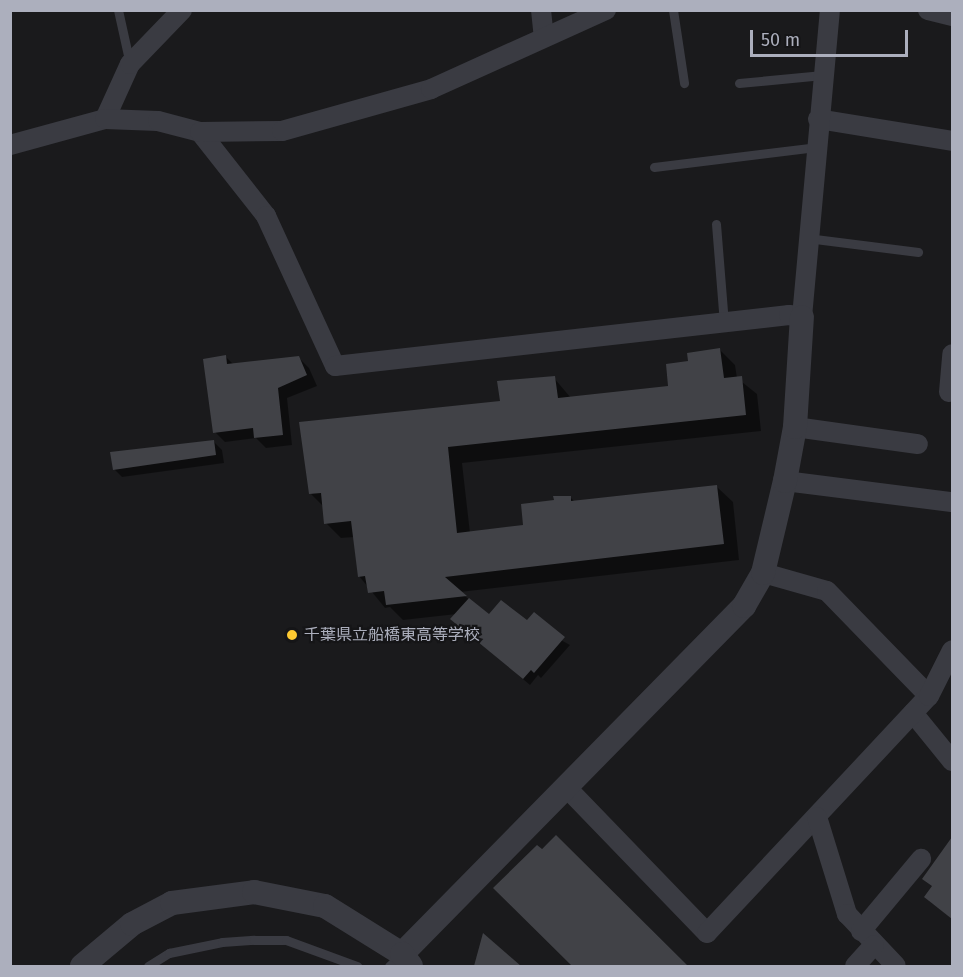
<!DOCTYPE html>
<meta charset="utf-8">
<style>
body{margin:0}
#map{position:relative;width:963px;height:977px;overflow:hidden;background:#1a1a1c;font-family:"Fira Sans","Noto Sans JP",sans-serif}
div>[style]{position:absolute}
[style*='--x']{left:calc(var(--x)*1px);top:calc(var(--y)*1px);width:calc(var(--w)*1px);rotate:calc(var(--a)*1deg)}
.shadow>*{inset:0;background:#0007}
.building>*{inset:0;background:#414247}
.service>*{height:9px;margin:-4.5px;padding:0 4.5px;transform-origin:4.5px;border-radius:4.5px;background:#3a3b42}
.minor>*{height:20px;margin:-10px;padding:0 10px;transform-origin:10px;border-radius:10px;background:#3a3b42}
.tertiary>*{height:24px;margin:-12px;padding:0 12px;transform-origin:12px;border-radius:12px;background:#3a3b42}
.dots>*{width:16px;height:16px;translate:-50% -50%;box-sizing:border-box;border:3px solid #151517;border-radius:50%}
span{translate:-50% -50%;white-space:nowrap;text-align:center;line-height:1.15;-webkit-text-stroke:4.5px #151517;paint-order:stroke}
.poi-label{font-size:16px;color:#acafbd}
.left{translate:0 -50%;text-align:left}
.frame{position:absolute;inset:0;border:12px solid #acafbd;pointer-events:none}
.scale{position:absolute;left:750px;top:30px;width:158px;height:27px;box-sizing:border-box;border:3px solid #acafbd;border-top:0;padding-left:8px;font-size:18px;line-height:21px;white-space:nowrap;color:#acafbd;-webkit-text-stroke:4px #151517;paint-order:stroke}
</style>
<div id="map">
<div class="shadow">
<div style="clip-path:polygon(720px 350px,735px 365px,737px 378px,757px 394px,761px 431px,462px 463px,470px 533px,525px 526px,555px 501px,570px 497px,575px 502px,717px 487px,733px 502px,739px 560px,460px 592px,489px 616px,528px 622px,570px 645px,541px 678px,538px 675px,530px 685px,459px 625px,457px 614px,403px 620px,390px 607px,385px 608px,359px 576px,354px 537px,341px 538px,326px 523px,324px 507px,311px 494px,554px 378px,571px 398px,670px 387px,690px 362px)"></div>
<div style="clip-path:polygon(226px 357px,234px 365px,299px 358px,309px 368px,317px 386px,287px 398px,292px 445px,266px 448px,256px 438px,225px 442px,215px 432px)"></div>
<div style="clip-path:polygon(213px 441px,222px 450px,224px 463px,122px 477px,114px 469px)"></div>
<div style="clip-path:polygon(556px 837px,686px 966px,574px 966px,495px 888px)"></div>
<div style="clip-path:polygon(945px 850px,952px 856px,952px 918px,929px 901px)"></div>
<div style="clip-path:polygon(484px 935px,519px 966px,476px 966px)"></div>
</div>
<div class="building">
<div style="clip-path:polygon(720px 348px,724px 378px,742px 376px,746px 415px,448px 447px,457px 533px,523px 525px,521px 504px,554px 500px,553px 496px,571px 496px,571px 501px,717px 485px,724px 544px,445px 577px,467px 596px,386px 605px,384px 591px,368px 593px,365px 576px,358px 577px,351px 521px,324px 524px,321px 493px,309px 494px,299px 422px,500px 401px,497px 381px,507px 380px,555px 376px,558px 398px,668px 386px,666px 364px,688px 361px,687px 353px)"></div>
<div style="clip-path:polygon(226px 355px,227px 364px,299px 356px,307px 375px,278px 388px,283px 435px,254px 438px,253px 428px,213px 433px,203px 359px)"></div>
<div style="clip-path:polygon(214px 440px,216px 455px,113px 470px,110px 452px)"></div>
<div style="clip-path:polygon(469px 598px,489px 614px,501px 600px,527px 620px,534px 612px,565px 637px,534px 673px,531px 670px,523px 679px,450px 619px)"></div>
<div style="clip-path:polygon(556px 835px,688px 966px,572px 966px,493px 888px,537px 845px,542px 849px)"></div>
<div style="clip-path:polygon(952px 837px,952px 919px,924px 897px,932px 886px,922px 879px)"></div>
<div style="clip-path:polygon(483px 933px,521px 966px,474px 966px)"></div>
</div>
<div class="service">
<div style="--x:118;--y:10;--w:55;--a:77.5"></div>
<div style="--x:673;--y:10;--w:74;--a:81.4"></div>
<div style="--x:739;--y:83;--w:84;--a:-5.4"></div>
<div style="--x:654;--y:167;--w:163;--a:-7"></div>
<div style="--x:716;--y:224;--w:99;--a:85.4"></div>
<div style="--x:807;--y:238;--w:112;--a:7.2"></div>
<div style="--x:148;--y:966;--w:25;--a:-32"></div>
<div style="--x:169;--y:953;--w:54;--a:-11.7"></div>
<div style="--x:222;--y:942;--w:32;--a:-4"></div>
<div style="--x:254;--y:940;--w:32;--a:0"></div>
<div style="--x:286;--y:940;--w:76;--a:20.1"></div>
<div style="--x:389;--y:966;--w:15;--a:-42"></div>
</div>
<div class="minor">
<div style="--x:541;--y:10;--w:27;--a:84"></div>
<div style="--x:928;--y:10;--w:25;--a:14"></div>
<div style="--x:105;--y:119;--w:60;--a:-65.6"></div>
<div style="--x:130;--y:64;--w:75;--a:-46.1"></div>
<div style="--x:818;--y:119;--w:136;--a:9.3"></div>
<div style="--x:200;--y:132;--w:107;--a:51.8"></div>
<div style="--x:266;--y:216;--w:165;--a:65.3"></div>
<div style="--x:335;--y:366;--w:457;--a:-6.4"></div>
<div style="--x:789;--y:315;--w:13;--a:9"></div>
<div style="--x:802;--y:317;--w:308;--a:-84.8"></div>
<div style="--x:10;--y:145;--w:98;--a:-15.3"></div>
<div style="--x:105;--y:119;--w:53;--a:2.2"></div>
<div style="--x:158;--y:121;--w:43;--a:14.7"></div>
<div style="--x:200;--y:132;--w:82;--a:-0.7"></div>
<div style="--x:282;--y:131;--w:155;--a:-15.7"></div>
<div style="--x:431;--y:89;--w:192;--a:-24.3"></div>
<div style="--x:949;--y:392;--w:38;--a:-85"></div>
<div style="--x:795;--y:427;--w:124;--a:7.9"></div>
<div style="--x:785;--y:481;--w:168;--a:7.2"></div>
<div style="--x:763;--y:573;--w:66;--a:15.7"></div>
<div style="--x:827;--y:591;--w:146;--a:45.8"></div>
<div style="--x:913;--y:713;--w:62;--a:50.9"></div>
<div style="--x:566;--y:787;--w:203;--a:46"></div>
<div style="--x:707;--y:933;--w:325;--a:-46.9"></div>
<div style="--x:929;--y:696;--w:51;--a:-63.4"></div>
<div style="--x:817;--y:817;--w:102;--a:72.8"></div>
<div style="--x:847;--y:914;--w:71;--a:46.7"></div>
<div style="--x:861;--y:931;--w:94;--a:-50.2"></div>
<div style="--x:855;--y:966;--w:28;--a:-48"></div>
</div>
<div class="tertiary">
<div style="--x:402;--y:954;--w:488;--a:-45.5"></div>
<div style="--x:744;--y:606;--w:38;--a:-60"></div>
<div style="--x:763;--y:573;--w:95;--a:-76.6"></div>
<div style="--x:785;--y:481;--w:55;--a:-79.5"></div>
<div style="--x:795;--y:427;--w:110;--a:-86.4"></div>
<div style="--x:82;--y:966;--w:65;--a:-40"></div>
<div style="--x:132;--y:924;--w:45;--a:-27.7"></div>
<div style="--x:172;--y:903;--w:83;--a:-7.6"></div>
<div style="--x:254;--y:892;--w:72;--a:11.2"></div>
<div style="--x:325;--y:906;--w:91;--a:31.9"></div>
<div style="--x:402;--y:954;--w:15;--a:53"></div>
</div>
<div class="dots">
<div style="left:292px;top:635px;background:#fdc931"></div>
</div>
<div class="poi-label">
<span class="left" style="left:304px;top:635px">千葉県立船橋東高等学校</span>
</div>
<div class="frame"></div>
<div class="scale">50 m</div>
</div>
